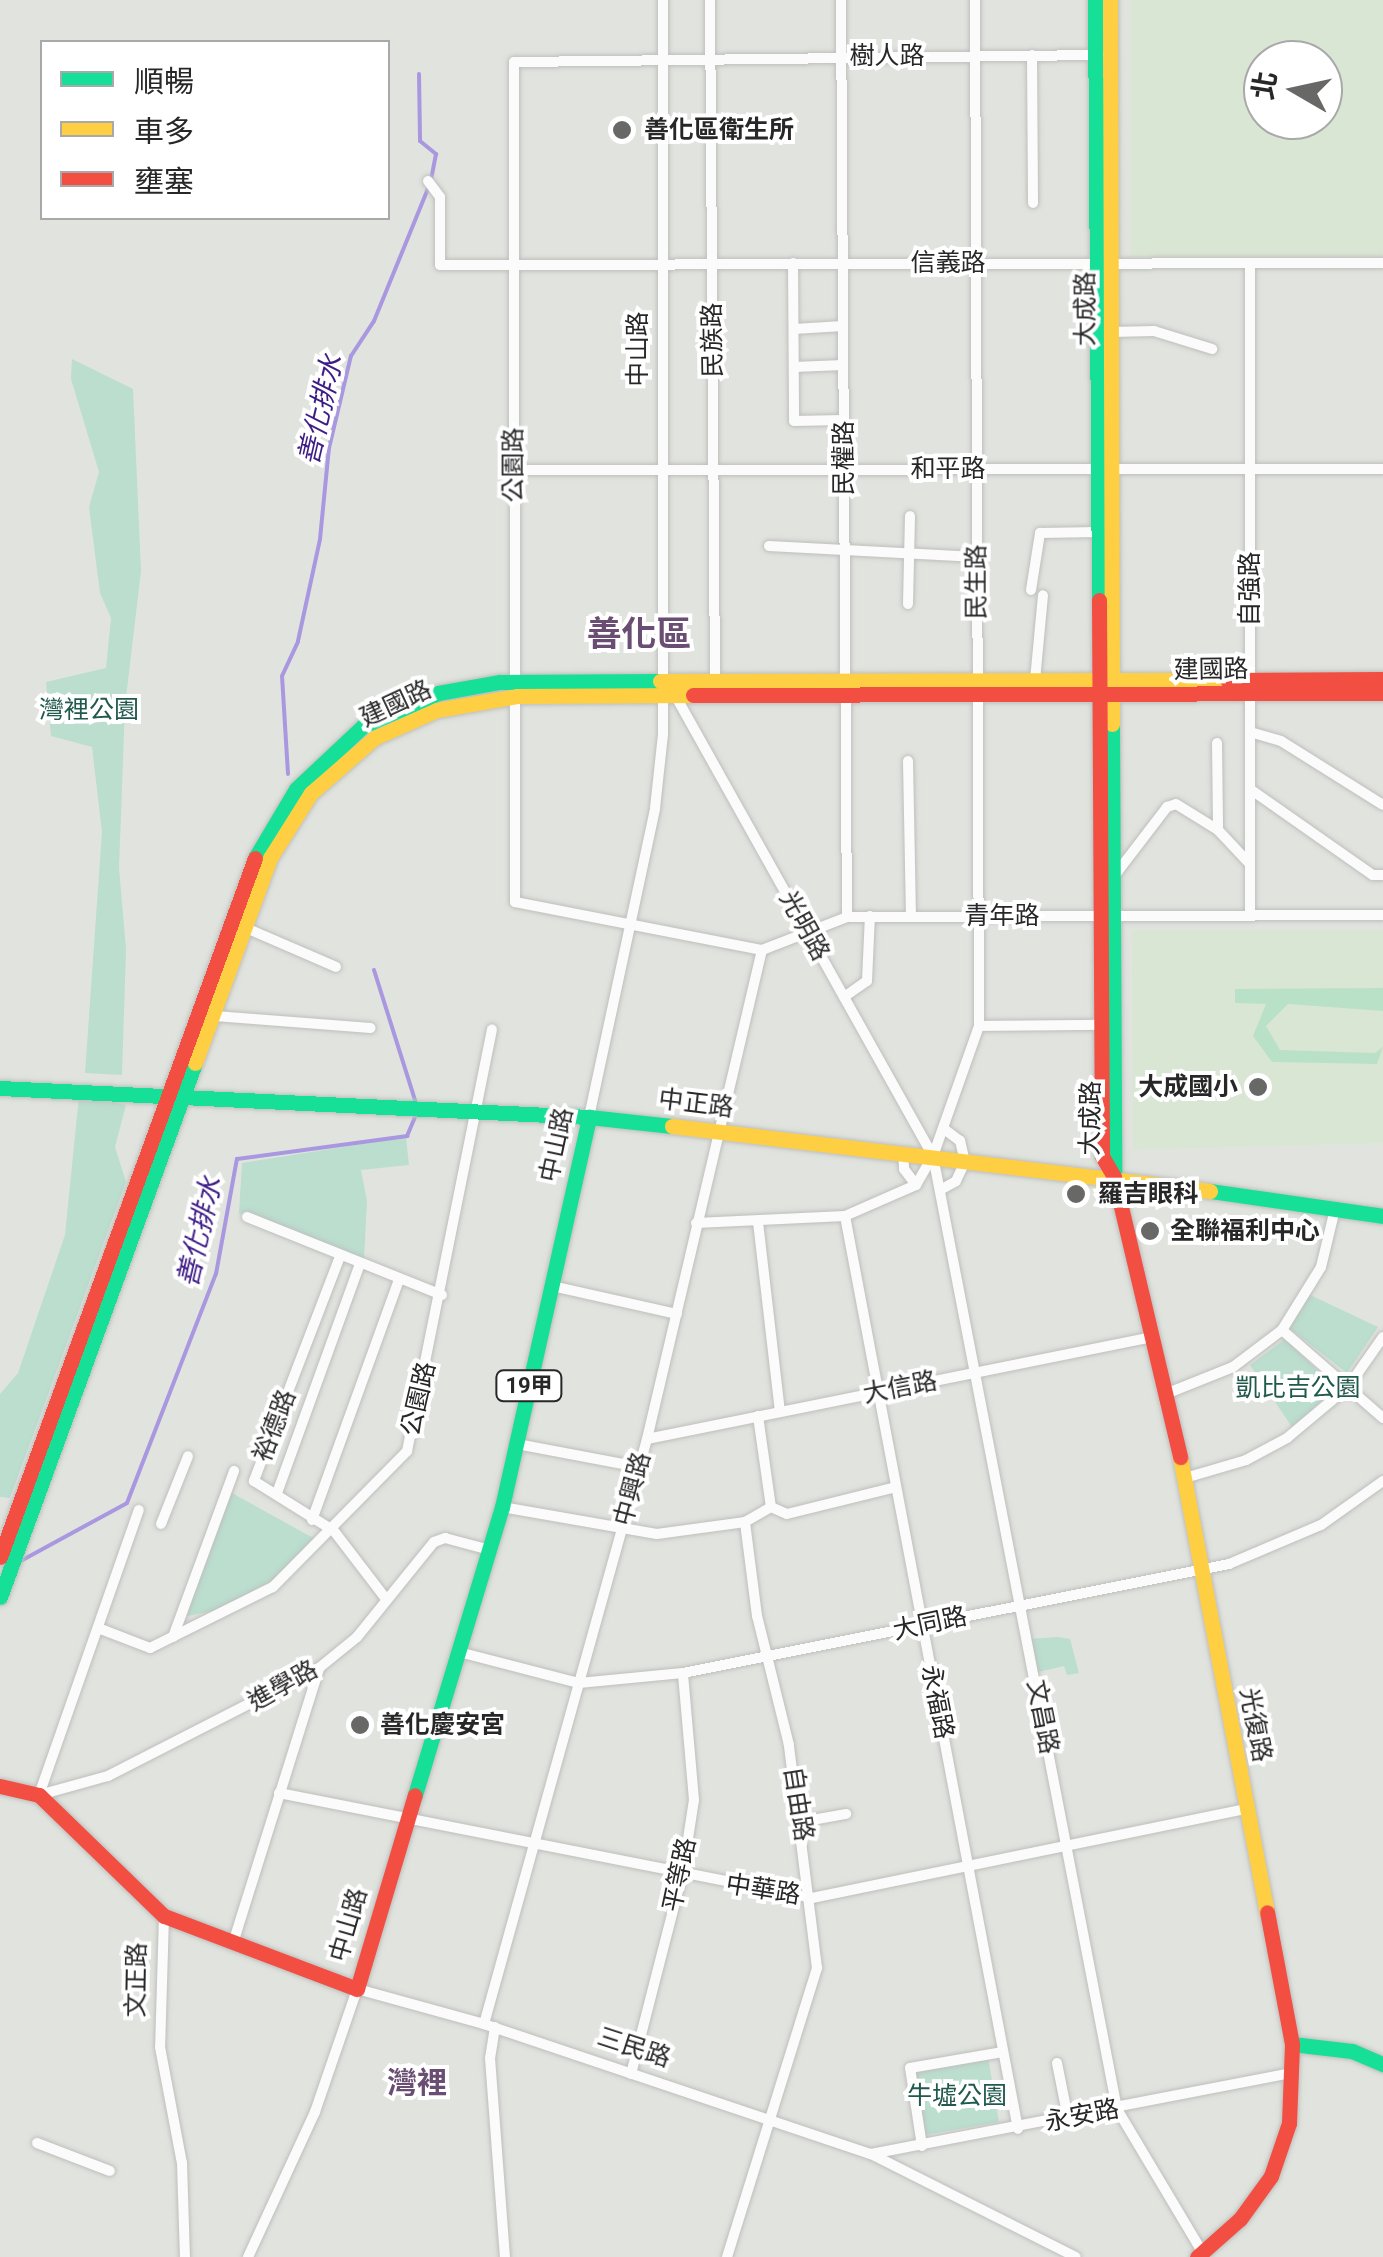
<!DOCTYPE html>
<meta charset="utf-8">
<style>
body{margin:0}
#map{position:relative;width:1383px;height:2257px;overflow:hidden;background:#e1e4de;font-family:Roboto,"Noto Sans TC",sans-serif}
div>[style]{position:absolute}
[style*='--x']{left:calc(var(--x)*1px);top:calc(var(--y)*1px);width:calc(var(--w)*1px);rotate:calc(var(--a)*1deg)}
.education>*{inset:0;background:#dae6d4}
.green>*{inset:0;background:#bbdecf}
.pitch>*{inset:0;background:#b9e1c7}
.stream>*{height:4px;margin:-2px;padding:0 2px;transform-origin:2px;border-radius:2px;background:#a998df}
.roads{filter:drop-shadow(0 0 2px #bfbfbe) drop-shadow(0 0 2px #bfbfbe)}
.street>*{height:10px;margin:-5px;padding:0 5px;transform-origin:5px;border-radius:5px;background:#fafbfa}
.fast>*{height:15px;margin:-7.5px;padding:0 7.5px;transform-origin:7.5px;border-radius:7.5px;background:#16e098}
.slow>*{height:15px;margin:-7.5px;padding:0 7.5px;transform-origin:7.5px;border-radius:7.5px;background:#ffcf43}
.jam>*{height:15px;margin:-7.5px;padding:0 7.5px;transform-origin:7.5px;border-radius:7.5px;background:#f24e42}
.dots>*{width:28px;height:28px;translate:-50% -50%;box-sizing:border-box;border:5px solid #fff;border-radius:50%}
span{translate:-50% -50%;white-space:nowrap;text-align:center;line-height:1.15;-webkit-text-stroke:8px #fff;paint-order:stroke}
.shield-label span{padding:2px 8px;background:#fff;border:2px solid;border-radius:8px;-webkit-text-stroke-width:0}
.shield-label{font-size:22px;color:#272727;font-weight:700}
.street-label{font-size:25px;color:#272727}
.poi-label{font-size:25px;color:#272727;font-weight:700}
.left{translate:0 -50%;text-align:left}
.right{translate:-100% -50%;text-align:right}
.park-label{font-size:25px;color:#215a4d}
.water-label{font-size:28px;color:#3e1c86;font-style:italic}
.quarter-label{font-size:30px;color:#6a4d72;font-weight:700}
.district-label{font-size:35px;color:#6a4d72;font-weight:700}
.legend{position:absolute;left:40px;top:40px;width:350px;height:180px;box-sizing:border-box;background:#fff;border:2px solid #a9a9a9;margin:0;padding:12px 18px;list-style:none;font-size:30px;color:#272727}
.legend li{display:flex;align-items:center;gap:20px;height:50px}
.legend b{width:50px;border:2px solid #a9a9a9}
.north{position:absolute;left:1243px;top:40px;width:100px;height:100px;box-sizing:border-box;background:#fff;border:2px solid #a9a9a9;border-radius:50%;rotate:279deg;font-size:28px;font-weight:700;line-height:40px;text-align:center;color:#272727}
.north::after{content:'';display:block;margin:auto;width:35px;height:45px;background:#686967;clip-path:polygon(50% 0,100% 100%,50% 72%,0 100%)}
</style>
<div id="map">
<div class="education">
<div style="clip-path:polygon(evenodd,1131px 0,1383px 0,1383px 256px,1131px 257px,1131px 0,1263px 60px,1323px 60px,1323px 120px,1263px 120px,1263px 60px)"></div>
<div style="clip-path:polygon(1132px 930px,1383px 930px,1383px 1143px,1133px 1150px)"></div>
</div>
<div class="green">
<div style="clip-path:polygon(72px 359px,133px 389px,141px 571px,125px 706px,119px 868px,126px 949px,122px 1075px,85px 1073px,102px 832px,92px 747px,51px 736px,46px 682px,106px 668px,111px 618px,100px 593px,89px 507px,99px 472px,71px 379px)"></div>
<div style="clip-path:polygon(79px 1096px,126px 1105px,115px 1147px,126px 1182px,10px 1498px,0 1497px,0 1394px,18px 1373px,65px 1235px)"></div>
<div style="clip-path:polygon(406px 1137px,409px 1165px,361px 1170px,367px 1201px,364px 1259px,239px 1213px,242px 1163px)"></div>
<div style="clip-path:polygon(1308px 1294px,1378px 1327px,1347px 1373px,1288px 1327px)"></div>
<div style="clip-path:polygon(1285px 1339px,1336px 1388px,1292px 1427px,1250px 1365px)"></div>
<div style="clip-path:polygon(223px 1488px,315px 1539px,279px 1577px,214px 1611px,187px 1616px)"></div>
<div style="clip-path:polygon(1058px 1637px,1070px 1639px,1079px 1673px,1067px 1675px,1064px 1666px,1034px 1673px,1028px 1639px)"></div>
<div style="clip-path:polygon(988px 2057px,999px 2122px,925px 2135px,914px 2070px)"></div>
</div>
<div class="pitch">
<div style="clip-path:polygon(1383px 988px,1383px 1011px,1288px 1004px,1266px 1026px,1280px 1050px,1375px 1053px,1383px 1047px,1377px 1064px,1272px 1062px,1253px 1036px,1266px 1004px,1235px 1003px,1235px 989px)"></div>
</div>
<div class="stream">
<div style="--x:419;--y:74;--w:67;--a:89.1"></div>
<div style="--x:420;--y:141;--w:21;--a:39"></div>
<div style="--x:436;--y:154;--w:26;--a:101"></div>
<div style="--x:288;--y:774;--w:98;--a:-93.5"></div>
<div style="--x:282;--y:676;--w:38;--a:-65"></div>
<div style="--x:298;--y:641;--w:104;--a:-77.8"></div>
<div style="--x:320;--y:539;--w:91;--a:-84.4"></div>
<div style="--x:329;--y:448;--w:95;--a:-76.6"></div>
<div style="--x:351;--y:356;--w:42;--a:-56.7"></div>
<div style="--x:374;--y:321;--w:143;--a:-67.8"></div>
<div style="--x:374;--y:970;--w:139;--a:72.5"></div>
<div style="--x:17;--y:1563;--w:125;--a:-28.6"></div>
<div style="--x:127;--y:1503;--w:246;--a:-68.8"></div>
<div style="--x:216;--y:1274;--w:117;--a:-79.7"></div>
<div style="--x:237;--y:1159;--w:172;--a:-7.7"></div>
<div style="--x:407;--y:1136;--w:25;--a:-67"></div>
</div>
<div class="roads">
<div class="street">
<div style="--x:710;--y:0;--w:679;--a:89.58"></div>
<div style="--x:841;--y:0;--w:917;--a:89.63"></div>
<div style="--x:1032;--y:55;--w:148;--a:89.6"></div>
<div style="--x:1099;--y:55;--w:585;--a:179.31"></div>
<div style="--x:514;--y:62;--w:840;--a:89.93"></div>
<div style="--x:515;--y:902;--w:252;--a:11"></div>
<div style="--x:762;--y:950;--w:91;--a:-21.2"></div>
<div style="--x:847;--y:917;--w:536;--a:-0.21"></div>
<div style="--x:428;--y:181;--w:20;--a:53"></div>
<div style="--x:440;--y:197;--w:68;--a:90"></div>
<div style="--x:440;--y:265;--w:943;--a:-0.12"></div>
<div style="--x:793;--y:263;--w:158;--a:89.6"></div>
<div style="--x:794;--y:421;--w:49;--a:-1.2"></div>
<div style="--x:794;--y:329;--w:49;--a:-3.5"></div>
<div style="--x:1111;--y:332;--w:43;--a:-1.3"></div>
<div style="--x:1154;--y:331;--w:61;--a:17.2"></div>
<div style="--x:794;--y:367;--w:49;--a:-2.3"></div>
<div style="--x:514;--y:470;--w:869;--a:-0.07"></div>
<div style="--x:769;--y:546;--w:208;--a:3"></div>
<div style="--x:1031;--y:590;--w:58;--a:-81"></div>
<div style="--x:1040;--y:533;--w:58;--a:-1"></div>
<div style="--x:908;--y:604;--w:88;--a:-88.7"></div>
<div style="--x:1035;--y:680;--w:85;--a:-84.6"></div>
<div style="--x:675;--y:695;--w:528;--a:60.77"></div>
<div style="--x:933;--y:1156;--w:971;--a:79.07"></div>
<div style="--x:1117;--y:2109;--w:170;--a:59.2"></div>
<div style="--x:1250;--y:732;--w:32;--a:16"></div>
<div style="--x:1281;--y:741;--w:120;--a:32.1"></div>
<div style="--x:1217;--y:743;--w:87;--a:89.3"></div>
<div style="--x:1218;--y:830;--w:45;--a:46.8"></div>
<div style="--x:908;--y:761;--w:155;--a:88.9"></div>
<div style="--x:1250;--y:789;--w:150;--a:35"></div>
<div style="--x:1373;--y:875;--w:10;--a:0"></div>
<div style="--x:1115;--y:875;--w:86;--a:-52.6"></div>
<div style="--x:1167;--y:807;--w:9;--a:-18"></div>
<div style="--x:1176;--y:804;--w:49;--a:31.8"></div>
<div style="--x:1250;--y:916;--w:653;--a:-90"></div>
<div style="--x:246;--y:928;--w:98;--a:23.4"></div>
<div style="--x:844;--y:997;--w:28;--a:-35"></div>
<div style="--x:867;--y:981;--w:65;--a:-87.4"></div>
<div style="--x:215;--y:1016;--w:156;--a:4.4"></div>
<div style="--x:979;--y:1026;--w:124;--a:-0.5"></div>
<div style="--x:589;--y:1117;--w:316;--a:-77.9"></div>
<div style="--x:655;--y:808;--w:74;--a:-83.8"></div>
<div style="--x:663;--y:734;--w:734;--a:-90"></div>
<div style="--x:903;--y:1153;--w:16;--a:86"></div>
<div style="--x:904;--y:1169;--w:20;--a:53"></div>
<div style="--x:940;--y:1190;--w:18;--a:-29"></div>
<div style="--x:956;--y:1181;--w:21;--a:-65"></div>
<div style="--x:965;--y:1162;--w:22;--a:-103"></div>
<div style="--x:960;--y:1141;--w:21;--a:-143"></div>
<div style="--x:845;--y:1216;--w:929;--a:79.27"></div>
<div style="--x:247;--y:1217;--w:210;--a:21.8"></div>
<div style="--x:758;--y:1222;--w:191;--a:83.4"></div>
<div style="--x:696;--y:1223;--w:149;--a:-2.7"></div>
<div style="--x:845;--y:1216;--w:77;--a:-23.6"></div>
<div style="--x:916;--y:1185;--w:34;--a:-60"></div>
<div style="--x:933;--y:1156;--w:138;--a:-70.5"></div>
<div style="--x:979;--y:1026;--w:1026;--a:-90.22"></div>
<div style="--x:339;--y:1259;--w:238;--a:111"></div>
<div style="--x:254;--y:1481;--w:94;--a:32"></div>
<div style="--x:334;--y:1531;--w:86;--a:52.6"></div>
<div style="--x:552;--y:1286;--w:128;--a:12.6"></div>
<div style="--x:1282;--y:1330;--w:134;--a:41.1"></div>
<div style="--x:1168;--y:1393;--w:70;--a:-21.8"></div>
<div style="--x:1233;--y:1367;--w:61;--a:-37.1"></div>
<div style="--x:1282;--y:1330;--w:74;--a:-58.2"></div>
<div style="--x:1321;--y:1267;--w:60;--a:-76.4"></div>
<div style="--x:758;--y:1416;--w:92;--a:81.9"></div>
<div style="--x:647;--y:1439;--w:516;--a:-11.4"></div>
<div style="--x:517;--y:1444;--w:124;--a:10.7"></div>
<div style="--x:1185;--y:1478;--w:64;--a:-16.4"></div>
<div style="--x:1246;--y:1460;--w:47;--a:-28.2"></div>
<div style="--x:1287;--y:1438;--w:80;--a:-39.9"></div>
<div style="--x:1348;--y:1387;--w:61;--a:-55"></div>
<div style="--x:277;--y:1493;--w:241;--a:-70.1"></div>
<div style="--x:502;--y:1507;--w:157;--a:9.9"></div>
<div style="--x:657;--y:1534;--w:89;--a:-7.8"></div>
<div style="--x:745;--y:1522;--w:30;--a:-30"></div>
<div style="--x:771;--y:1507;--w:17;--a:24"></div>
<div style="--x:787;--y:1514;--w:112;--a:-13.9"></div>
<div style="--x:312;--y:1520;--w:255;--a:-70.1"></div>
<div style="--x:161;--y:1524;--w:73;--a:-68.3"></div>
<div style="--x:98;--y:1628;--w:56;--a:21"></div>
<div style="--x:150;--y:1648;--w:137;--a:-26.4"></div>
<div style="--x:273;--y:1587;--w:191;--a:-45.4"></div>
<div style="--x:407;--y:1451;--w:430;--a:-78.6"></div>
<div style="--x:173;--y:1637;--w:177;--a:-69.8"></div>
<div style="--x:459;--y:1652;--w:124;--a:14.5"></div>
<div style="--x:579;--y:1683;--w:104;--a:-5.5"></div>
<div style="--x:683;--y:1673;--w:557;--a:-11.29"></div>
<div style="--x:1229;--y:1564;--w:100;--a:-23"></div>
<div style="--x:1321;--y:1525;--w:76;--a:-35.4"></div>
<div style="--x:279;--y:1793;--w:543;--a:11.14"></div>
<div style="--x:812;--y:1898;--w:443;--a:-11.6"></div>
<div style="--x:39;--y:1795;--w:72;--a:-15.4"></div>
<div style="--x:108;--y:1776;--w:237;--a:-27.1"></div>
<div style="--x:319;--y:1668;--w:49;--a:-39.2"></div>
<div style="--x:357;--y:1637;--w:122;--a:-51"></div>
<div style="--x:434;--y:1542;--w:12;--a:-20"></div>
<div style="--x:445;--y:1538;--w:47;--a:14.9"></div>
<div style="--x:39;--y:1795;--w:302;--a:-70.7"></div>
<div style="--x:801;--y:1822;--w:46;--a:-10.1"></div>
<div style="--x:164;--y:1916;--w:131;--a:91.7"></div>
<div style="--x:160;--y:2047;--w:118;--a:79.3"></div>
<div style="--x:182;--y:2163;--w:94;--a:88.2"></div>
<div style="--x:234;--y:1940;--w:284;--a:-72.6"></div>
<div style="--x:484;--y:2024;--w:607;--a:-74.43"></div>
<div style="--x:647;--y:1439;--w:502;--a:-76.77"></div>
<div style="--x:495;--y:2027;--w:31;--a:99"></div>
<div style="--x:490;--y:2058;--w:200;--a:85.7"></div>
<div style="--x:1057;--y:2063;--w:56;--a:78.7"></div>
<div style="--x:631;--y:2074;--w:210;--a:-75.6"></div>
<div style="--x:683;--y:1871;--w:72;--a:-81.2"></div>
<div style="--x:694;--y:1800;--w:127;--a:-95"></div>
<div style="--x:37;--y:2143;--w:78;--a:21"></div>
<div style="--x:922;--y:2146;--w:79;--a:-98.7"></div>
<div style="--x:910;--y:2068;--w:94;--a:-9.8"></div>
<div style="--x:871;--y:2154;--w:430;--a:-10.9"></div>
<div style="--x:248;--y:2257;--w:160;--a:-65.2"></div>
<div style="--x:315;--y:2112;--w:130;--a:-71.1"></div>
<div style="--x:357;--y:1989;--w:132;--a:15.4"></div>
<div style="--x:484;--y:2024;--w:408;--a:18.6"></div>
<div style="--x:871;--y:2154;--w:229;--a:26.7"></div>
<div style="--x:727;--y:2257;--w:303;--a:-72.7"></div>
<div style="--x:817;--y:1968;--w:225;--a:-97.2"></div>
<div style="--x:789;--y:1745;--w:133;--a:-103.9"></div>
<div style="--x:757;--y:1616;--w:95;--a:-97.3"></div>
</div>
<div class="fast">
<div style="--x:1095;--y:0;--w:600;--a:89.62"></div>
<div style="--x:1112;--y:724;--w:453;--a:89.7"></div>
<div style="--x:255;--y:858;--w:80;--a:-59.3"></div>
<div style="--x:296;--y:789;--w:92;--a:-43.2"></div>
<div style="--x:363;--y:726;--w:82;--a:-23.7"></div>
<div style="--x:438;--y:693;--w:63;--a:-10.1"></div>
<div style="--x:500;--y:682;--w:160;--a:-0.4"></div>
<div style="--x:0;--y:1088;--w:590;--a:2.82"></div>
<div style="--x:1210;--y:1191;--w:175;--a:8.2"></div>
<div style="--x:0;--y:1597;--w:568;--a:-69.94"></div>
<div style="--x:415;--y:1795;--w:301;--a:-73.2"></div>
<div style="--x:502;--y:1507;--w:400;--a:-77.4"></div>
<div style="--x:589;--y:1117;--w:83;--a:6.2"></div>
<div style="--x:1292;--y:2044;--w:60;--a:6.7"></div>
<div style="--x:1352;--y:2051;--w:34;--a:23"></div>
</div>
<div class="slow">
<div style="--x:1110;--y:0;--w:724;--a:89.84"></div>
<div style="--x:660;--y:681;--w:567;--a:-0.1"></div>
<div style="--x:195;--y:1063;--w:218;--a:-69.9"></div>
<div style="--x:270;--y:858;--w:77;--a:-57.8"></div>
<div style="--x:311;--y:793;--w:84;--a:-41.1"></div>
<div style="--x:374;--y:738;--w:69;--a:-24"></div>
<div style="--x:437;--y:710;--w:81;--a:-9.9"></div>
<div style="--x:517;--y:696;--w:176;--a:-0.3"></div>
<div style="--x:672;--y:1126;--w:542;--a:6.89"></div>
<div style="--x:1180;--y:1457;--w:463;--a:79.2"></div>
</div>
<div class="jam">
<div style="--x:1099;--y:600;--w:556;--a:89.69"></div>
<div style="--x:1102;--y:1156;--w:24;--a:60"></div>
<div style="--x:1114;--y:1177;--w:288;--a:76.7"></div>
<div style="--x:1227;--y:680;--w:156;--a:-0.4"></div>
<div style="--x:693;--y:695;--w:690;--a:-0.17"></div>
<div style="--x:0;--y:1557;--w:744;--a:-69.96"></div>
<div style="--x:0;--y:1786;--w:40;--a:13"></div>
<div style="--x:39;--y:1795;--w:174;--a:44.1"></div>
<div style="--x:164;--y:1916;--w:206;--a:20.7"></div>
<div style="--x:357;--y:1989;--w:202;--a:-73.4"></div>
<div style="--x:1197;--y:2257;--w:57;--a:-41.5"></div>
<div style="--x:1240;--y:2219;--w:53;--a:-54.2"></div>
<div style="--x:1271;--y:2176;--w:56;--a:-71.2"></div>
<div style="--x:1289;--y:2123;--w:79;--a:-87.8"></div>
<div style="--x:1292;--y:2044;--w:134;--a:-100.7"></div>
</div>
</div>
<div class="dots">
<div style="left:622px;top:130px;background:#686967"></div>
<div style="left:1258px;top:1087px;background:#686967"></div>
<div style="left:1076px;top:1194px;background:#686967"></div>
<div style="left:1150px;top:1231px;background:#686967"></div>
<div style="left:360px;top:1725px;background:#686967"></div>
</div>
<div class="shield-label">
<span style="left:529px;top:1386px">19甲</span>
</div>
<div class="street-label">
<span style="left:887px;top:56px">樹人路</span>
<span style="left:948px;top:263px">信義路</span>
<span style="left:1086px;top:309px;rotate:-90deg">大成路</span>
<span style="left:713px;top:340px;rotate:-91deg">民族路</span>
<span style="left:638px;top:349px;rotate:-90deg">中山路</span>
<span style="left:844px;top:458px;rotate:-90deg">民權路</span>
<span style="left:514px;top:465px;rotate:-90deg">公園路</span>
<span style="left:948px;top:469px">和平路</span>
<span style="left:977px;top:582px;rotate:-90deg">民生路</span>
<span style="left:1250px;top:589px;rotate:-90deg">自強路</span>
<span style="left:1211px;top:670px;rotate:-1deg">建國路</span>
<span style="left:396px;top:704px;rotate:-25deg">建國路</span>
<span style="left:1002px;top:916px">青年路</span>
<span style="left:804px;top:926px;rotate:61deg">光明路</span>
<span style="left:696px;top:1104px;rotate:7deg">中正路</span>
<span style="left:1091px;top:1118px;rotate:-89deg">大成路</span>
<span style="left:557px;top:1145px;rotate:-78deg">中山路</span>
<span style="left:900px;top:1388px;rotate:-11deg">大信路</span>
<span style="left:419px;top:1399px;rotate:-77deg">公園路</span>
<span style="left:275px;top:1426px;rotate:-69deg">裕德路</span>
<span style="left:633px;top:1489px;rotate:-75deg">中興路</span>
<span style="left:930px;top:1624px;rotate:-12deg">大同路</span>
<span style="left:283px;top:1686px;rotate:-29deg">進學路</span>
<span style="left:937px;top:1702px;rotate:79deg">永福路</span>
<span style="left:1042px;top:1717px;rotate:79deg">文昌路</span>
<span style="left:1255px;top:1725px;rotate:79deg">光復路</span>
<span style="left:798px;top:1804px;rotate:81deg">自由路</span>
<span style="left:680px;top:1875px;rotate:-78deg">平等路</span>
<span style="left:763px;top:1890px;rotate:9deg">中華路</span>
<span style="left:349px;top:1925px;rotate:-74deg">中山路</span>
<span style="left:137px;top:1980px;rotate:-89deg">文正路</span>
<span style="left:634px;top:2048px;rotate:18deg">三民路</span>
<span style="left:1082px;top:2116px;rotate:-11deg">永安路</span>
</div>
<div class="poi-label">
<span class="left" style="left:644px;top:130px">善化區衛生所</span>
<span class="right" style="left:1238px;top:1087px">大成國小</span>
<span class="left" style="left:1098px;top:1194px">羅吉眼科</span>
<span class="left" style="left:1170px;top:1231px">全聯福利中心</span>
<span class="left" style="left:380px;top:1725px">善化慶安宮</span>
</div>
<div class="park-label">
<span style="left:89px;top:710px">灣裡公園</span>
<span style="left:1298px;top:1388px">凱比吉公園</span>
<span style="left:957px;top:2096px">牛墟公園</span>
</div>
<div class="water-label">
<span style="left:321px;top:410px;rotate:-77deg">善化排水</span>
<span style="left:200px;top:1232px;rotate:-77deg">善化排水</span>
</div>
<div class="quarter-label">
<span style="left:417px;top:2083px">灣裡</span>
</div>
<div class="district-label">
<span style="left:639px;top:635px">善化區</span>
</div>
<ul class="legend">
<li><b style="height:12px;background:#16e098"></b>順暢</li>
<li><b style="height:12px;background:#ffcf43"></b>車多</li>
<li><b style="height:12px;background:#f24e42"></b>壅塞</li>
</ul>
<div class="north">北</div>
</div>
